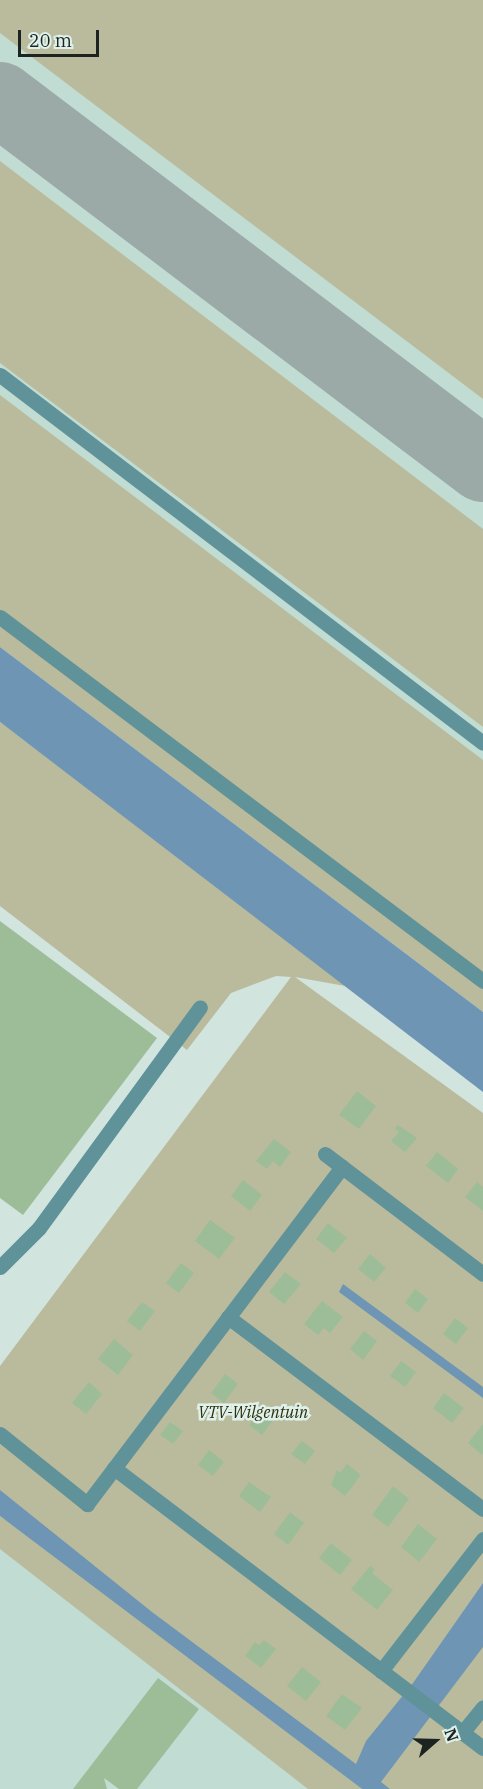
<!DOCTYPE html>
<style>
body{margin:0}
#map{position:relative;width:483px;height:1789px;overflow:hidden;background:#d1e4de;font-family:"IBM Plex Serif",serif}
div>[style]{position:absolute}
[style*='--x']{left:calc(var(--x)*1px);top:calc(var(--y)*1px);width:calc(var(--w)*1px);rotate:calc(var(--a)*1deg)}
.built>*{inset:0;background:#c0dcd3}
.green>*{inset:0;background:#babb9c}
.water>*{inset:0;background:#6e96b4}
.taxiway>*{height:74px;margin:-37px;padding:0 37px;transform-origin:37px;border-radius:37px;background:#9baaa6}
.building>*{inset:0;background:#9dbd98}
.minor>*{height:15px;margin:-7.5px;padding:0 7.5px;transform-origin:7.5px;border-radius:7.5px;background:#60929a}
span{translate:-50% -50%;white-space:nowrap;text-align:center;line-height:1.15;-webkit-text-stroke:5px #def1eb;paint-order:stroke}
.park-label{font-size:16px;color:#302f09;font-style:italic}
.north{position:absolute;left:405px;top:1711px;width:60px;height:60px;-webkit-text-stroke:4px #def1eb;paint-order:stroke;rotate:70deg;font-size:16px;font-weight:700;line-height:24px;text-align:center;color:#1c2321}
.north::after{content:'';display:block;margin:auto;width:21px;height:27px;background:#1c2321;clip-path:polygon(50% 0,100% 100%,50% 72%,0 100%)}
.scale{position:absolute;left:18px;top:30px;width:81px;height:27px;box-sizing:border-box;border:3px solid #1c2321;border-top:0;padding-left:8px;font-size:18px;line-height:21px;white-space:nowrap;color:#1c2321;-webkit-text-stroke:4px #def1eb;paint-order:stroke}
</style>
<div id="map">
<div class="built">
<div style="clip-path:polygon(0 0,483px 0,483px 980px,0 596px)"></div>
<div style="clip-path:polygon(0 1529px,344px 1789px,0 1789px)"></div>
</div>
<div class="green">
<div style="clip-path:polygon(0 0,483px 0,483px 399px,0 33px)"></div>
<div style="clip-path:polygon(0 161px,483px 529px,483px 727px,0 363px)"></div>
<div style="clip-path:polygon(0 395px,483px 760px,483px 1012px,0 647px)"></div>
<div style="clip-path:polygon(0 722px,320px 963px,345px 986px,295px 977px,483px 1113px,483px 1789px,371px 1789px,0 1510px,0 1366px,291px 977px,276px 976px,231px 993px,187px 1050px,0 906px)"></div>
<div style="clip-path:polygon(0 1516px,67px 1563px,362px 1789px,308px 1789px,0 1549px)"></div>
</div>
<div class="water">
<div style="clip-path:polygon(0 647px,483px 1012px,483px 1092px,0 722px)"></div>
<div style="clip-path:polygon(343px 1284px,483px 1387px,483px 1398px,339px 1292px)"></div>
<div style="clip-path:polygon(0 1490px,152px 1612px,356px 1764px,366px 1741px,413px 1683px,483px 1583px,483px 1647px,381px 1782px,390px 1789px,362px 1789px,0 1516px)"></div>
</div>
<div class="taxiway">
<div style="--x:0;--y:99;--w:606;--a:37.15"></div>
</div>
<div class="building">
<div style="clip-path:polygon(0 921px,157px 1038px,23px 1215px,0 1198px)"></div>
<div style="clip-path:polygon(357px 1091px,376px 1106px,359px 1129px,339px 1115px)"></div>
<div style="clip-path:polygon(398px 1125px,417px 1138px,405px 1152px,391px 1141px,399px 1132px,395px 1129px)"></div>
<div style="clip-path:polygon(274px 1139px,291px 1152px,280px 1167px,273px 1161px,267px 1169px,256px 1161px)"></div>
<div style="clip-path:polygon(437px 1152px,458px 1169px,448px 1183px,426px 1166px)"></div>
<div style="clip-path:polygon(243px 1180px,262px 1195px,250px 1211px,231px 1196px)"></div>
<div style="clip-path:polygon(477px 1182px,483px 1187px,483px 1211px,465px 1197px)"></div>
<div style="clip-path:polygon(210px 1220px,235px 1238px,219px 1259px,195px 1241px)"></div>
<div style="clip-path:polygon(328px 1223px,347px 1238px,334px 1253px,316px 1239px)"></div>
<div style="clip-path:polygon(370px 1254px,386px 1268px,374px 1282px,358px 1269px)"></div>
<div style="clip-path:polygon(181px 1263px,194px 1273px,179px 1293px,166px 1283px)"></div>
<div style="clip-path:polygon(285px 1272px,301px 1284px,284px 1304px,269px 1292px)"></div>
<div style="clip-path:polygon(415px 1289px,428px 1299px,418px 1313px,405px 1303px)"></div>
<div style="clip-path:polygon(322px 1301px,343px 1317px,330px 1333px,324px 1328px,318px 1335px,304px 1324px)"></div>
<div style="clip-path:polygon(142px 1302px,155px 1311px,140px 1331px,127px 1321px)"></div>
<div style="clip-path:polygon(455px 1318px,468px 1328px,456px 1344px,443px 1334px)"></div>
<div style="clip-path:polygon(364px 1331px,377px 1341px,363px 1360px,350px 1349px)"></div>
<div style="clip-path:polygon(114px 1339px,133px 1355px,118px 1375px,98px 1359px)"></div>
<div style="clip-path:polygon(401px 1361px,416px 1372px,405px 1387px,390px 1376px)"></div>
<div style="clip-path:polygon(225px 1374px,238px 1384px,224px 1403px,211px 1393px)"></div>
<div style="clip-path:polygon(89px 1382px,102px 1394px,86px 1414px,72px 1403px)"></div>
<div style="clip-path:polygon(444px 1393px,464px 1408px,452px 1423px,433px 1408px)"></div>
<div style="clip-path:polygon(261px 1410px,274px 1419px,262px 1435px,249px 1425px)"></div>
<div style="clip-path:polygon(170px 1422px,183px 1431px,173px 1444px,160px 1435px)"></div>
<div style="clip-path:polygon(483px 1424px,483px 1453px,482px 1455px,468px 1443px)"></div>
<div style="clip-path:polygon(302px 1441px,315px 1451px,305px 1464px,291px 1454px)"></div>
<div style="clip-path:polygon(209px 1450px,224px 1462px,213px 1476px,198px 1465px)"></div>
<div style="clip-path:polygon(347px 1464px,361px 1475px,345px 1496px,331px 1485px,337px 1470px,340px 1473px)"></div>
<div style="clip-path:polygon(249px 1482px,271px 1497px,260px 1512px,239px 1496px)"></div>
<div style="clip-path:polygon(393px 1486px,409px 1499px,388px 1527px,372px 1515px)"></div>
<div style="clip-path:polygon(290px 1512px,304px 1523px,288px 1545px,274px 1534px)"></div>
<div style="clip-path:polygon(418px 1524px,437px 1539px,419px 1562px,401px 1547px)"></div>
<div style="clip-path:polygon(331px 1543px,352px 1560px,340px 1575px,319px 1558px)"></div>
<div style="clip-path:polygon(370px 1566px,375px 1569px,372px 1573px,393px 1590px,377px 1610px,351px 1589px)"></div>
<div style="clip-path:polygon(264px 1640px,276px 1649px,261px 1668px,245px 1656px,255px 1642px,259px 1645px)"></div>
<div style="clip-path:polygon(302px 1667px,321px 1682px,306px 1701px,287px 1686px)"></div>
<div style="clip-path:polygon(158px 1678px,199px 1709px,137px 1789px,119px 1789px,104px 1778px,107px 1789px,73px 1789px)"></div>
<div style="clip-path:polygon(342px 1694px,362px 1708px,345px 1730px,326px 1716px)"></div>
</div>
<div class="minor">
<div style="--x:0;--y:375;--w:607;--a:37.3"></div>
<div style="--x:0;--y:617;--w:605;--a:37"></div>
<div style="--x:325;--y:1154;--w:198;--a:37.2"></div>
<div style="--x:0;--y:1267;--w:55;--a:-45"></div>
<div style="--x:39;--y:1228;--w:273;--a:-53.9"></div>
<div style="--x:228;--y:1317;--w:319;--a:37"></div>
<div style="--x:0;--y:1434;--w:112;--a:38.8"></div>
<div style="--x:87;--y:1504;--w:423;--a:-52.9"></div>
<div style="--x:114;--y:1468;--w:463;--a:37.2"></div>
<div style="--x:381;--y:1671;--w:167;--a:-52.3"></div>
<div style="--x:462;--y:1733;--w:33;--a:-51"></div>
</div>
<div class="park-label">
<span style="left:253px;top:1412px">VTV-Wilgentuin</span>
</div>
<div class="north">N</div>
<div class="scale">20 m</div>
</div>
